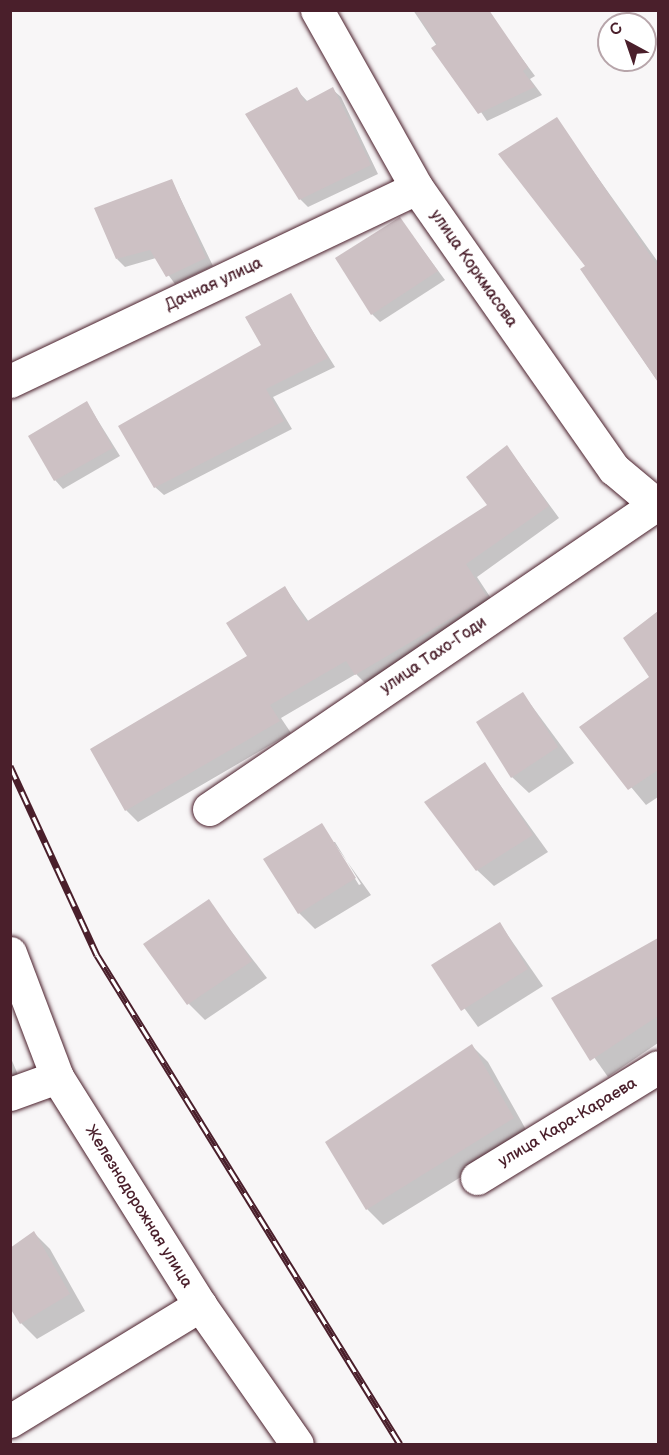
<!DOCTYPE html>
<meta charset="utf-8">
<style>
body{margin:0}
#map{position:relative;width:669px;height:1455px;overflow:hidden;background:#f8f6f7;font-family:"Balsamiq Sans",sans-serif}
div>[style]{position:absolute}
[style*='--x']{left:calc(var(--x)*1px);top:calc(var(--y)*1px);width:calc(var(--w)*1px);rotate:calc(var(--a)*1deg)}
.shadow>*{inset:0;background:#0003}
.building>*{inset:0;background:#cdc1c4}
.roads{filter:drop-shadow(0 0 2px #4a1f2b) drop-shadow(0 0 2px #4a1f2b)}
.street>*{height:33px;margin:-16.5px;padding:0 16.5px;transform-origin:16.5px;border-radius:16.5px;background:#fff}
.rail>*{height:7px;margin-top:-3.5px;transform-origin:0;background:repeating-linear-gradient(90deg,#fff 0 14px,#4a1f2b 0 28px);box-sizing:border-box;border-block:2px solid #4a1f2b}
span{translate:-50% -50%;white-space:nowrap;text-align:center;line-height:1.15;-webkit-text-stroke:6px #fff;paint-order:stroke}
.street-label{font-size:16px;color:#4a1f2b}
.frame{position:absolute;inset:0;border:12px solid #4a1f2b;pointer-events:none}
.north{position:absolute;left:597px;top:12px;width:60px;height:60px;box-sizing:border-box;background:#fff;border:2px solid #b7a5aa;border-radius:50%;rotate:320deg;font-size:16px;font-weight:700;line-height:24px;text-align:center;color:#4a1f2b}
.north::after{content:'';display:block;margin:auto;width:21px;height:27px;background:#4a1f2b;clip-path:polygon(50% 0,100% 100%,50% 72%,0 100%)}
</style>
<div id="map">
<div class="shadow">
<div style="clip-path:polygon(413px 10px,487px 11px,535px 76px,530px 79px,542px 95px,487px 121px)"></div>
<div style="clip-path:polygon(296px 89px,308px 102px,332px 89px,341px 97px,378px 174px,308px 207px,300px 199px)"></div>
<div style="clip-path:polygon(556px 119px,658px 262px,658px 382px,582px 269px,587px 266px)"></div>
<div style="clip-path:polygon(172px 181px,213px 266px,175px 284px,156px 258px,125px 267px,117px 259px)"></div>
<div style="clip-path:polygon(400px 219px,445px 280px,380px 322px,372px 314px)"></div>
<div style="clip-path:polygon(290px 295px,335px 367px,273px 397px,292px 429px,164px 495px,155px 487px,263px 346px)"></div>
<div style="clip-path:polygon(87px 403px,120px 456px,63px 489px,55px 480px)"></div>
<div style="clip-path:polygon(507px 447px,559px 518px,477px 577px,498px 609px,368px 686px,356px 674px,281px 718px,291px 733px,138px 822px,126px 810px,249px 656px,285px 588px,309px 622px,489px 505px)"></div>
<div style="clip-path:polygon(658px 613px,658px 797px,646px 805px,581px 727px,651px 677px,625px 638px)"></div>
<div style="clip-path:polygon(523px 694px,574px 763px,529px 793px,512px 777px)"></div>
<div style="clip-path:polygon(485px 764px,548px 852px,494px 886px,477px 870px)"></div>
<div style="clip-path:polygon(evenodd,321px 825px,371px 895px,315px 929px,299px 913px,321px 825px,332px 842px,335px 842px,361px 884px,359px 885px,332px 842px)"></div>
<div style="clip-path:polygon(208px 901px,267px 978px,205px 1020px,189px 1004px)"></div>
<div style="clip-path:polygon(500px 924px,543px 986px,478px 1027px,433px 965px)"></div>
<div style="clip-path:polygon(658px 939px,658px 1043px,608px 1077px,553px 999px)"></div>
<div style="clip-path:polygon(472px 1046px,488px 1062px,529px 1135px,383px 1225px,367px 1209px)"></div>
<div style="clip-path:polygon(10px 1056px,25px 1091px,10px 1098px)"></div>
<div style="clip-path:polygon(34px 1233px,50px 1249px,85px 1311px,37px 1339px,21px 1323px)"></div>
</div>
<div class="building">
<div style="clip-path:polygon(414px 10px,489px 10px,528px 67px,523px 71px,535px 87px,478px 114px,431px 48px,437px 44px)"></div>
<div style="clip-path:polygon(297px 87px,305px 102px,333px 87px,371px 165px,299px 200px,245px 114px)"></div>
<div style="clip-path:polygon(557px 117px,658px 267px,658px 382px,580px 269px,585px 266px,498px 154px)"></div>
<div style="clip-path:polygon(172px 179px,206px 258px,166px 277px,150px 250px,116px 259px,94px 208px)"></div>
<div style="clip-path:polygon(400px 217px,438px 271px,371px 315px,335px 258px)"></div>
<div style="clip-path:polygon(291px 293px,328px 358px,266px 389px,284px 421px,154px 488px,118px 426px,261px 345px,245px 317px)"></div>
<div style="clip-path:polygon(87px 401px,113px 448px,54px 481px,28px 436px)"></div>
<div style="clip-path:polygon(507px 445px,549px 506px,466px 564px,487px 597px,355px 675px,346px 661px,270px 705px,280px 721px,125px 811px,90px 749px,247px 656px,226px 623px,285px 586px,306px 622px,487px 505px,466px 477px)"></div>
<div style="clip-path:polygon(658px 611px,658px 770px,628px 790px,579px 727px,649px 677px,623px 638px)"></div>
<div style="clip-path:polygon(523px 692px,558px 747px,511px 778px,476px 722px)"></div>
<div style="clip-path:polygon(485px 762px,533px 835px,476px 871px,424px 802px)"></div>
<div style="clip-path:polygon(322px 823px,356px 878px,298px 914px,263px 859px)"></div>
<div style="clip-path:polygon(209px 899px,252px 961px,187px 1005px,143px 944px)"></div>
<div style="clip-path:polygon(500px 922px,528px 969px,461px 1011px,431px 965px)"></div>
<div style="clip-path:polygon(658px 938px,658px 1016px,590px 1061px,551px 998px)"></div>
<div style="clip-path:polygon(472px 1044px,514px 1118px,366px 1210px,325px 1142px)"></div>
<div style="clip-path:polygon(34px 1231px,70px 1294px,20px 1324px,10px 1308px,10px 1248px)"></div>
</div>
<div class="roads">
<div class="street">
<div style="--x:317;--y:10;--w:204;--a:60.7"></div>
<div style="--x:417;--y:188;--w:343;--a:55"></div>
<div style="--x:614;--y:469;--w:57;--a:40.1"></div>
<div style="--x:10;--y:381;--w:450;--a:-25.4"></div>
<div style="--x:209;--y:809;--w:543;--a:-34.27"></div>
<div style="--x:10;--y:953;--w:133;--a:69.2"></div>
<div style="--x:57;--y:1077;--w:269;--a:57.9"></div>
<div style="--x:200;--y:1305;--w:169;--a:55.1"></div>
<div style="--x:10;--y:1094;--w:50;--a:-19.9"></div>
<div style="--x:477;--y:1178;--w:212;--a:-31.5"></div>
<div style="--x:10;--y:1421;--w:223;--a:-31.4"></div>
</div>
</div>
<div class="rail">
<div style="--x:10;--y:766;--w:208;--a:65.3"></div>
<div style="--x:97;--y:955;--w:575;--a:58.22"></div>
</div>
<div class="street-label">
<span style="left:473px;top:269px;rotate:55deg">улица Коркмасова</span>
<span style="left:214px;top:285px;rotate:-25deg">Дачная улица</span>
<span style="left:434px;top:656px;rotate:-34deg">улица Тахо-Годи</span>
<span style="left:568px;top:1123px;rotate:-31deg">улица Кара-Караева</span>
<span style="left:138px;top:1207px;rotate:58deg">Железнодорожная улица</span>
</div>
<div class="frame"></div>
<div class="north">С</div>
</div>
